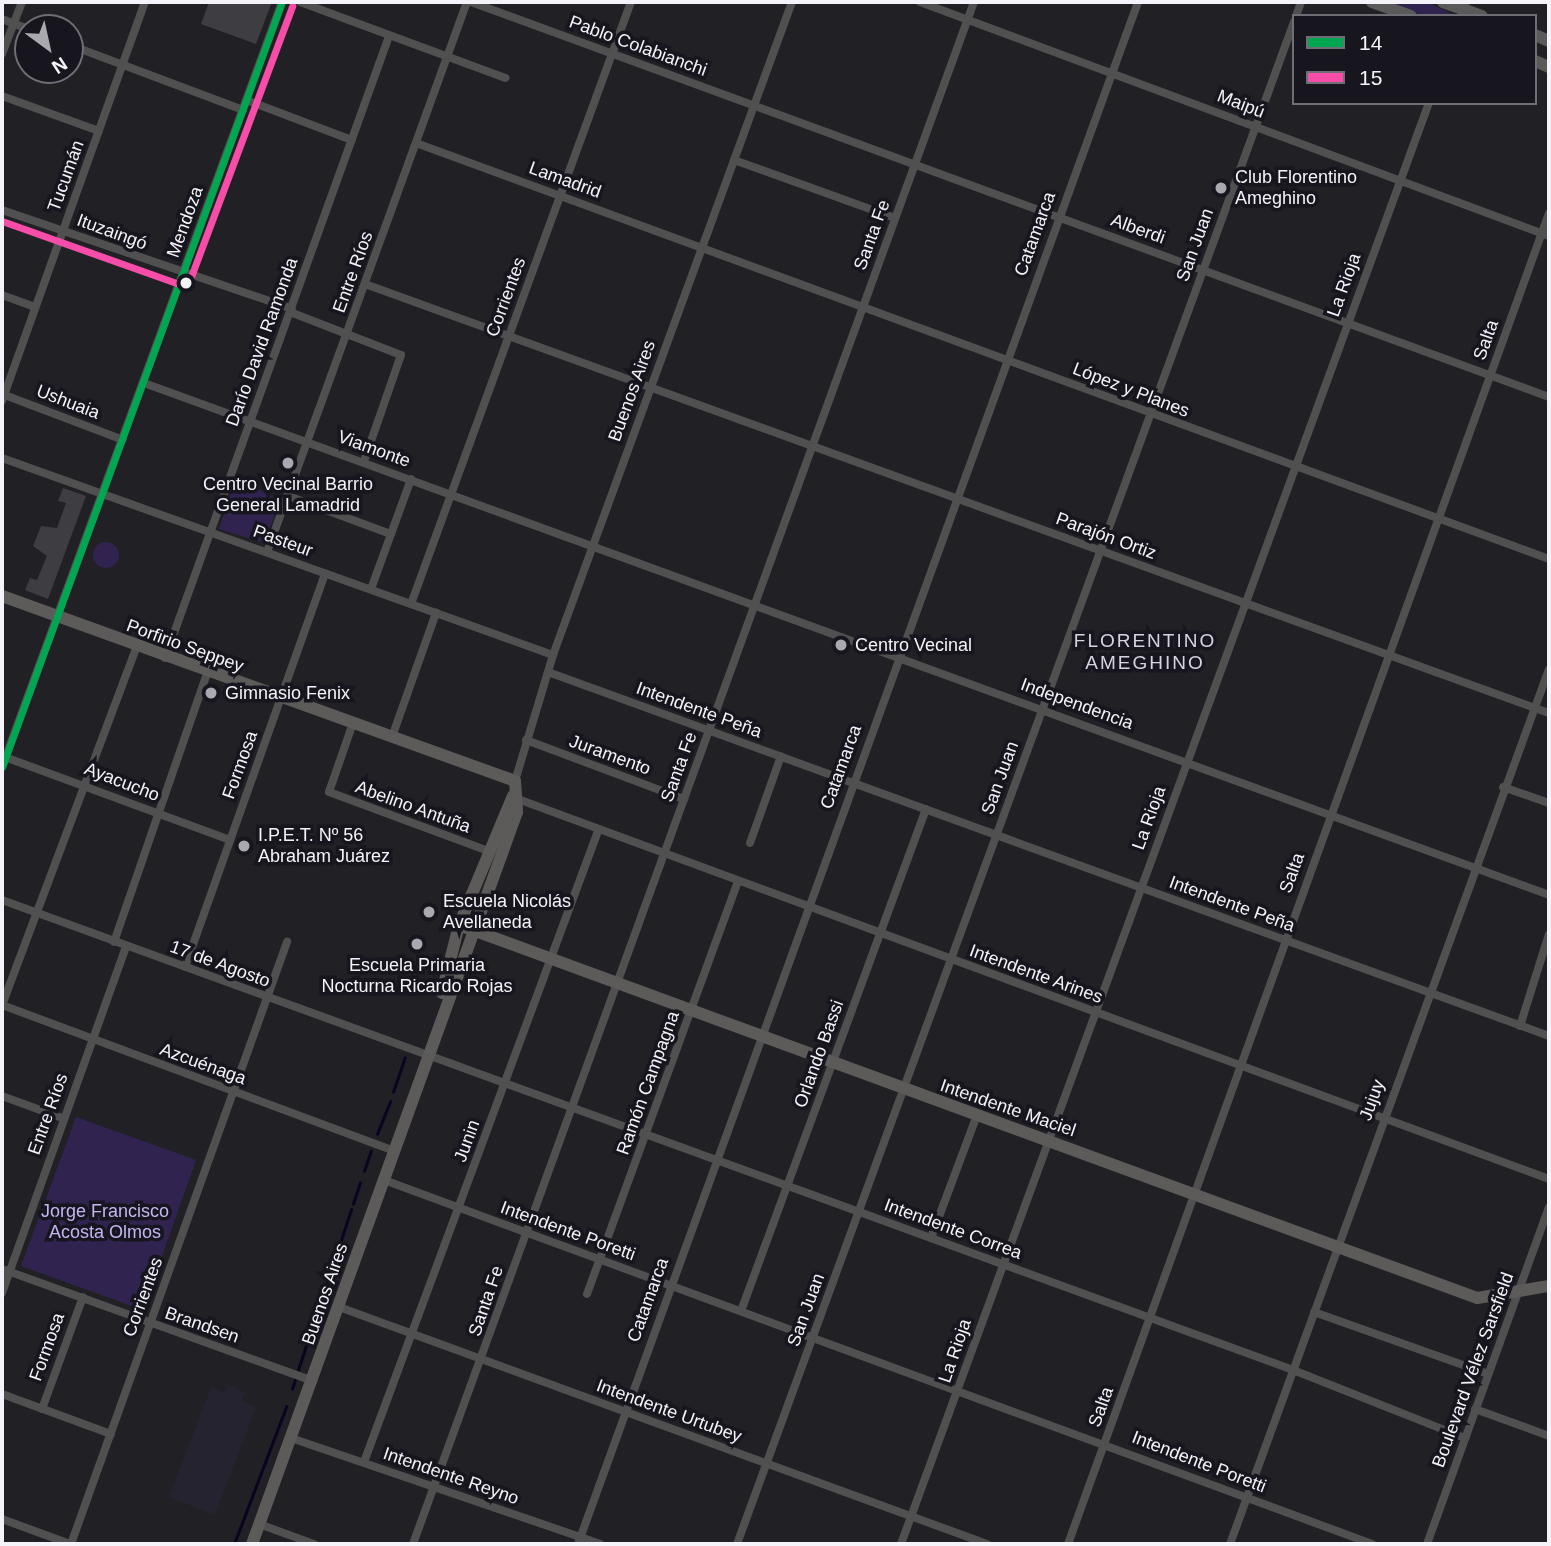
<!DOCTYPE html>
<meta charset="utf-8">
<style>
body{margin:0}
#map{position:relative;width:1551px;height:1546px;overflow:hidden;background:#212025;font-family:Arial,sans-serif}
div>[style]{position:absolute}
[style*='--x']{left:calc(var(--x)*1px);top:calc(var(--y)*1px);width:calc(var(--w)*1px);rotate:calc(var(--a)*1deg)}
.built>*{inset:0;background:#252330}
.green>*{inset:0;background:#31234f}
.round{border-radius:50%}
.stream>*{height:2.5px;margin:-1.25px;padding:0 1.25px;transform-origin:1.25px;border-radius:1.25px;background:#0c0320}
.building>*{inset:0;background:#3e3d41}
.minor>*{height:8px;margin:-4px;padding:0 4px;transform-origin:4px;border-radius:4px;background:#515050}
.secondary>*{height:12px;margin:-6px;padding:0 6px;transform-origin:6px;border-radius:6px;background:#5c5b5a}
.primary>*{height:12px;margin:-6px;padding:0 6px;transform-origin:6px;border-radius:6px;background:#5a5a5a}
.bus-1>*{height:7px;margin:-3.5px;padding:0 3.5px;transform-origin:3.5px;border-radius:3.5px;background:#00a651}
.bus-2>*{height:7px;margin:-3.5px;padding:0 3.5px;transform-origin:3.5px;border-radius:3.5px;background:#f54da8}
.dots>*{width:19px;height:19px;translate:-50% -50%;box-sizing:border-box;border:4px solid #17151d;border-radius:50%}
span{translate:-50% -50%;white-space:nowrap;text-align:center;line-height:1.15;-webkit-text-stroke:7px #17151d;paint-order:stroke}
.street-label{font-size:18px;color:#f4f3f9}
.poi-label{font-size:18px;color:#f4f3f9}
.left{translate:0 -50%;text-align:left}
.park-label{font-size:18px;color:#c3b5f3}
.neighbourhood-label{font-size:19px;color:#d6d3e0;letter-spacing:2px}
.frame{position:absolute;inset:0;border:4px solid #f4f3f9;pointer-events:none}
.legend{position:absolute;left:1292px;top:14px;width:245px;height:91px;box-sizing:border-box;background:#17151d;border:2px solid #6f6e75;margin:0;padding:9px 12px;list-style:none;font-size:21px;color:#f4f3f9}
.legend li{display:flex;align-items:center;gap:14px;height:35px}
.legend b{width:35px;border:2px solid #6f6e75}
.north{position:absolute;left:14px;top:14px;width:70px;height:70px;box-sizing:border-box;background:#17151d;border:2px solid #6f6e75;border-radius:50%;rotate:147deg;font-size:19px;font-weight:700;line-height:28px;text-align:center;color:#f4f3f9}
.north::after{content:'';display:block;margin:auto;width:24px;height:32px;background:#aaa9af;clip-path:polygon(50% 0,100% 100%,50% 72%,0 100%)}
</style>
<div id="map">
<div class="built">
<div style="clip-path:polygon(228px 1385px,245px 1392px,242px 1401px,256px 1407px,215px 1515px,169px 1497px,211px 1387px,225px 1393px)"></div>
</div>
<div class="green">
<div style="clip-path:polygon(1387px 2px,1428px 2px,1453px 15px,1425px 16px)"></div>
<div style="clip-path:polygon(236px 477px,280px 501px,264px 543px,219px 529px)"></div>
<div class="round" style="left:93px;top:542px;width:26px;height:26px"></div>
<div style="clip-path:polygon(76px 1117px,196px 1160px,143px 1310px,21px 1266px)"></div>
</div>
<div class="stream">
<div style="--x:393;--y:1092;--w:36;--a:-71"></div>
<div style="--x:377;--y:1134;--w:35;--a:-68"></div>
<div style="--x:364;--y:1171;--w:21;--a:-71"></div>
<div style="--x:353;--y:1204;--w:22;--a:-72"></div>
<div style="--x:298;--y:1370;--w:169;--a:-71.7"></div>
<div style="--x:292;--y:1389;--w:9;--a:-72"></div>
<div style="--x:234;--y:1544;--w:147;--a:-69.2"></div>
</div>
<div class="building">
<div style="clip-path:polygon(209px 2px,272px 2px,256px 44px,201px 24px)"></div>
<div style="clip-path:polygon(63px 488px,86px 496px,48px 599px,25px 590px,30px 578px,37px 580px,47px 556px,33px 546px,41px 526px,57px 528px,66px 503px,58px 501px)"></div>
</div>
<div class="minor">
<div style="--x:300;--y:2;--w:219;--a:20.3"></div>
<div style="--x:471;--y:2;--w:1148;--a:20.12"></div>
<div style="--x:920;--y:2;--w:671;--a:20.41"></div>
<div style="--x:1296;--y:16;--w:15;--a:-70"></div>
<div style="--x:1461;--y:16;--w:15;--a:-70"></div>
<div style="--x:2;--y:19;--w:28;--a:21"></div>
<div style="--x:70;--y:45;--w:185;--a:20.6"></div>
<div style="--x:2;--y:54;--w:56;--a:-69"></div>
<div style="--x:2;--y:96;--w:103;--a:19.8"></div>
<div style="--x:246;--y:100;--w:113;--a:20.7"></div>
<div style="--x:416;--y:143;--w:1207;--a:20.16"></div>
<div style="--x:734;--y:160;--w:171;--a:19.8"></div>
<div style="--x:2;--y:210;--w:306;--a:18.8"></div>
<div style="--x:365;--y:284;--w:1259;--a:19.92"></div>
<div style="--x:2;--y:295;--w:35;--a:20"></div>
<div style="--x:290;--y:312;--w:119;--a:21.2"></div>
<div style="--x:401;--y:355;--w:112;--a:109.2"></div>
<div style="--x:144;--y:383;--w:1495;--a:20.02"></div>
<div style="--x:2;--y:394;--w:129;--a:20.8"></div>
<div style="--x:2;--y:401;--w:424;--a:-70.3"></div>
<div style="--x:2;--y:458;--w:585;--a:19.67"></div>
<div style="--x:288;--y:496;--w:110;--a:20.3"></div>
<div style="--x:267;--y:552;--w:585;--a:-70.02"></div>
<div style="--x:371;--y:589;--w:117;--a:-70"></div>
<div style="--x:411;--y:604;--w:641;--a:-69.93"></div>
<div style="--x:165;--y:658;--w:661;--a:-70.19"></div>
<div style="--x:548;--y:672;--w:1065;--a:19.98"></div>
<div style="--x:353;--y:723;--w:73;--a:109.2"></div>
<div style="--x:329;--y:792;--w:167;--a:20.3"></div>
<div style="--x:392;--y:737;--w:132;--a:-70.5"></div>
<div style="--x:526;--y:740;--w:169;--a:20.5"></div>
<div style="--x:2;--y:756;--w:243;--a:20.2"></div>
<div style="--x:2;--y:767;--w:815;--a:-69.9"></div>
<div style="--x:515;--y:781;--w:132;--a:-73.2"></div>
<div style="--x:553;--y:655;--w:695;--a:-69.9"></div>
<div style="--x:1503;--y:787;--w:49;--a:19.2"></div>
<div style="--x:515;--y:798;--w:1102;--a:20.23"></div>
<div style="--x:750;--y:843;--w:92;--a:-70.4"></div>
<div style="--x:2;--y:900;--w:1374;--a:20"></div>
<div style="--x:1293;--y:1370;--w:185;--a:21.6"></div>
<div style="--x:114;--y:942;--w:285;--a:-70.9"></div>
<div style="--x:185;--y:967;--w:418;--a:-70.4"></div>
<div style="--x:2;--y:1005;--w:418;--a:20.4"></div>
<div style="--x:2;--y:1005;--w:381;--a:-69.4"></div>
<div style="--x:1520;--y:1026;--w:96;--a:-72.5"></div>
<div style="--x:2;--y:1096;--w:64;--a:20.1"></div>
<div style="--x:384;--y:1180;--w:1053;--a:20.22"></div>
<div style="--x:931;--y:1238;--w:131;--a:-69.5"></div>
<div style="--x:2;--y:1269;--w:331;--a:19.8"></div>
<div style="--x:2;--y:1293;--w:368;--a:-70.3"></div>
<div style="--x:587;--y:1294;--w:439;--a:-69.9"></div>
<div style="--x:339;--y:1307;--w:690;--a:20.09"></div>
<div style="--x:741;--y:1311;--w:535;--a:-69.77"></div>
<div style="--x:1314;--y:1312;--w:185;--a:19.6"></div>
<div style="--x:2;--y:1394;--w:116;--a:20.2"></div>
<div style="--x:42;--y:1409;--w:119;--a:-69.9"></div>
<div style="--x:1475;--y:1409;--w:79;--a:20"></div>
<div style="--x:291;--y:1438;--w:327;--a:18.9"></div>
<div style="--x:364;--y:1462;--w:673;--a:-69.65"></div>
<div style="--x:2;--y:1519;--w:72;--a:20.2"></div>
<div style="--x:259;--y:1524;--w:59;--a:20"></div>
<div style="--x:71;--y:1544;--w:640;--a:-70.26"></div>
<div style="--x:413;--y:1544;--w:1641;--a:-70.01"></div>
<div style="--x:578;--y:1544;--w:1641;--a:-70.04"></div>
<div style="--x:737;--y:1544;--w:1621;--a:-69.9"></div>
<div style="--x:901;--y:1544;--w:1535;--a:-69.88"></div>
<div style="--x:1068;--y:1544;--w:1415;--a:-70.13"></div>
<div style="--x:1230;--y:1544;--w:931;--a:-69.97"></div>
<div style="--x:1427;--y:1544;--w:358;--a:-70.1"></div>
</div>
<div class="secondary">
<div style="--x:2;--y:596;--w:545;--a:19.83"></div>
<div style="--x:515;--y:781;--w:31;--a:86"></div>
<div style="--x:517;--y:812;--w:778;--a:109.9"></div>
<div style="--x:459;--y:925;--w:1084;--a:20.12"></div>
<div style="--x:1477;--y:1298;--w:73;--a:-9.5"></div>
<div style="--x:442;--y:993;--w:70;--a:-76"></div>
<div style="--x:459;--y:925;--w:140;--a:-67.3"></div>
</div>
<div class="primary">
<div style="--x:1372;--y:2;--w:41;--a:19.7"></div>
<div style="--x:1443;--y:2;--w:41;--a:19.7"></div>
<div style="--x:1535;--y:35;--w:15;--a:23"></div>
<div style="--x:1535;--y:61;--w:15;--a:23"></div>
</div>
<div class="bus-1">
<div style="--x:2;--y:767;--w:815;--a:-69.9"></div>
</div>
<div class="bus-2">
<div style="--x:2;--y:221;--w:188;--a:19.6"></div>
<div style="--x:179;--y:284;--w:10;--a:-11"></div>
<div style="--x:189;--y:282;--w:295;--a:-69.5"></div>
</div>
<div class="dots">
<div style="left:1221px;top:188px;background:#aaa9af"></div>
<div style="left:186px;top:283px;background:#f4f3f9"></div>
<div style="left:288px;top:463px;background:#aaa9af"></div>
<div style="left:841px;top:645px;background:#aaa9af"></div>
<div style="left:211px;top:693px;background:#aaa9af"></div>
<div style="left:244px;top:846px;background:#aaa9af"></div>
<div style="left:429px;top:912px;background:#aaa9af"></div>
<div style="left:417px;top:944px;background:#aaa9af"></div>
</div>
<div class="street-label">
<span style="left:638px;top:46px;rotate:20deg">Pablo Colabianchi</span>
<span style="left:1241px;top:104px;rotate:21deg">Maipú</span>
<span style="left:66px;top:176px;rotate:-70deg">Tucumán</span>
<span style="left:565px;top:180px;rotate:20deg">Lamadrid</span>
<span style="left:185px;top:222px;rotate:-70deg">Mendoza</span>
<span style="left:1138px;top:229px;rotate:20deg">Alberdi</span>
<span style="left:112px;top:232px;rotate:20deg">Ituzaingó</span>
<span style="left:1035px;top:234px;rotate:-70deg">Catamarca</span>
<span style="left:872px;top:235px;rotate:-70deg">Santa Fe</span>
<span style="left:1195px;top:245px;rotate:-70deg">San Juan</span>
<span style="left:353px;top:272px;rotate:-70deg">Entre Ríos</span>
<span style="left:1344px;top:285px;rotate:-70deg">La Rioja</span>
<span style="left:506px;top:297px;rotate:-70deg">Corrientes</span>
<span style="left:1486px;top:340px;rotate:-70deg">Salta</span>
<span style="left:262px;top:342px;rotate:-70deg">Darío David Ramonda</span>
<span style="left:1131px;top:390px;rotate:21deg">López y Planes</span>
<span style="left:632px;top:391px;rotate:-70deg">Buenos Aires</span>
<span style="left:68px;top:402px;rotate:21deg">Ushuaia</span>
<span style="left:374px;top:449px;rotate:20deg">Viamonte</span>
<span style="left:1106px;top:536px;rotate:20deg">Parajón Ortiz</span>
<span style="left:283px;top:541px;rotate:20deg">Pasteur</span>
<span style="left:185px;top:646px;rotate:20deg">Porfirio Seppey</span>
<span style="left:1077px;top:704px;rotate:20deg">Independencia</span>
<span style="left:699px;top:710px;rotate:20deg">Intendente Peña</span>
<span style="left:610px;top:755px;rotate:20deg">Juramento</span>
<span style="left:240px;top:765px;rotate:-70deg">Formosa</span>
<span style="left:679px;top:767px;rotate:-70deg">Santa Fe</span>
<span style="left:841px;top:767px;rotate:-70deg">Catamarca</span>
<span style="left:1000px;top:778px;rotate:-70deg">San Juan</span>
<span style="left:122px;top:782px;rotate:21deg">Ayacucho</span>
<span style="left:413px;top:807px;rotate:20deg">Abelino Antuña</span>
<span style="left:1149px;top:818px;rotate:-70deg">La Rioja</span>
<span style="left:1292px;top:873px;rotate:-70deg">Salta</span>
<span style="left:1232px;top:904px;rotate:20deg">Intendente Peña</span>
<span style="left:220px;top:964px;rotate:20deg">17 de Agosto</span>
<span style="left:1036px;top:974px;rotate:20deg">Intendente Arines</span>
<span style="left:819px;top:1054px;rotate:-70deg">Orlando Bassi</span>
<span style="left:203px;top:1064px;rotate:20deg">Azcuénaga</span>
<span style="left:648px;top:1083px;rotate:-70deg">Ramón Campagna</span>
<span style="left:1372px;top:1100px;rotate:-70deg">Jujuy</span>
<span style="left:1008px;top:1108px;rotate:19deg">Intendente Maciel</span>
<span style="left:48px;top:1114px;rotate:-70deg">Entre Ríos</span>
<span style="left:467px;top:1141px;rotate:-70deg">Junin</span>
<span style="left:953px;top:1229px;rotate:20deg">Intendente Correa</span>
<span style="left:568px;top:1231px;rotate:20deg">Intendente Poretti</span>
<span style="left:325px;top:1294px;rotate:-71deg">Buenos Aires</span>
<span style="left:143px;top:1297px;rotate:-70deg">Corrientes</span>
<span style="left:648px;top:1300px;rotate:-70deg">Catamarca</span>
<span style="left:486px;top:1301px;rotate:-71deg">Santa Fe</span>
<span style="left:806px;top:1310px;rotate:-70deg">San Juan</span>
<span style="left:202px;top:1325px;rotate:19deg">Brandsen</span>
<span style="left:47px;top:1347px;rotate:-70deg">Formosa</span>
<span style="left:955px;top:1351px;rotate:-71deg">La Rioja</span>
<span style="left:1473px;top:1370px;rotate:-70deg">Boulevard Vélez Sarsfield</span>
<span style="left:1101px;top:1407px;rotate:-70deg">Salta</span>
<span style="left:669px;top:1411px;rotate:20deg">Intendente Urtubey</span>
<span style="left:1199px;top:1462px;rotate:21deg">Intendente Poretti</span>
<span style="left:451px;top:1476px;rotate:19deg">Intendente Reyno</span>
</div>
<div class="poi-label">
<span class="left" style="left:1235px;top:188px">Club Florentino<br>Ameghino</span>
<span style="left:288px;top:495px">Centro Vecinal Barrio<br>General Lamadrid</span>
<span class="left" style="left:855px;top:645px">Centro Vecinal</span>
<span class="left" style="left:225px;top:693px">Gimnasio Fenix</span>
<span class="left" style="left:258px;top:846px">I.P.E.T. Nº 56<br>Abraham Juárez</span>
<span class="left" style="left:443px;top:912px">Escuela Nicolás<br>Avellaneda</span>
<span style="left:417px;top:976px">Escuela Primaria<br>Nocturna Ricardo Rojas</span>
</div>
<div class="park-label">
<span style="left:105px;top:1222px">Jorge Francisco<br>Acosta Olmos</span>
</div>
<div class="neighbourhood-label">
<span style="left:1145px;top:652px">FLORENTINO<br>AMEGHINO</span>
</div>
<div class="frame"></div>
<ul class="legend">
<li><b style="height:9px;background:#00a651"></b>14</li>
<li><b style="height:9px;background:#f54da8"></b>15</li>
</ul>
<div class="north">N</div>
</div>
